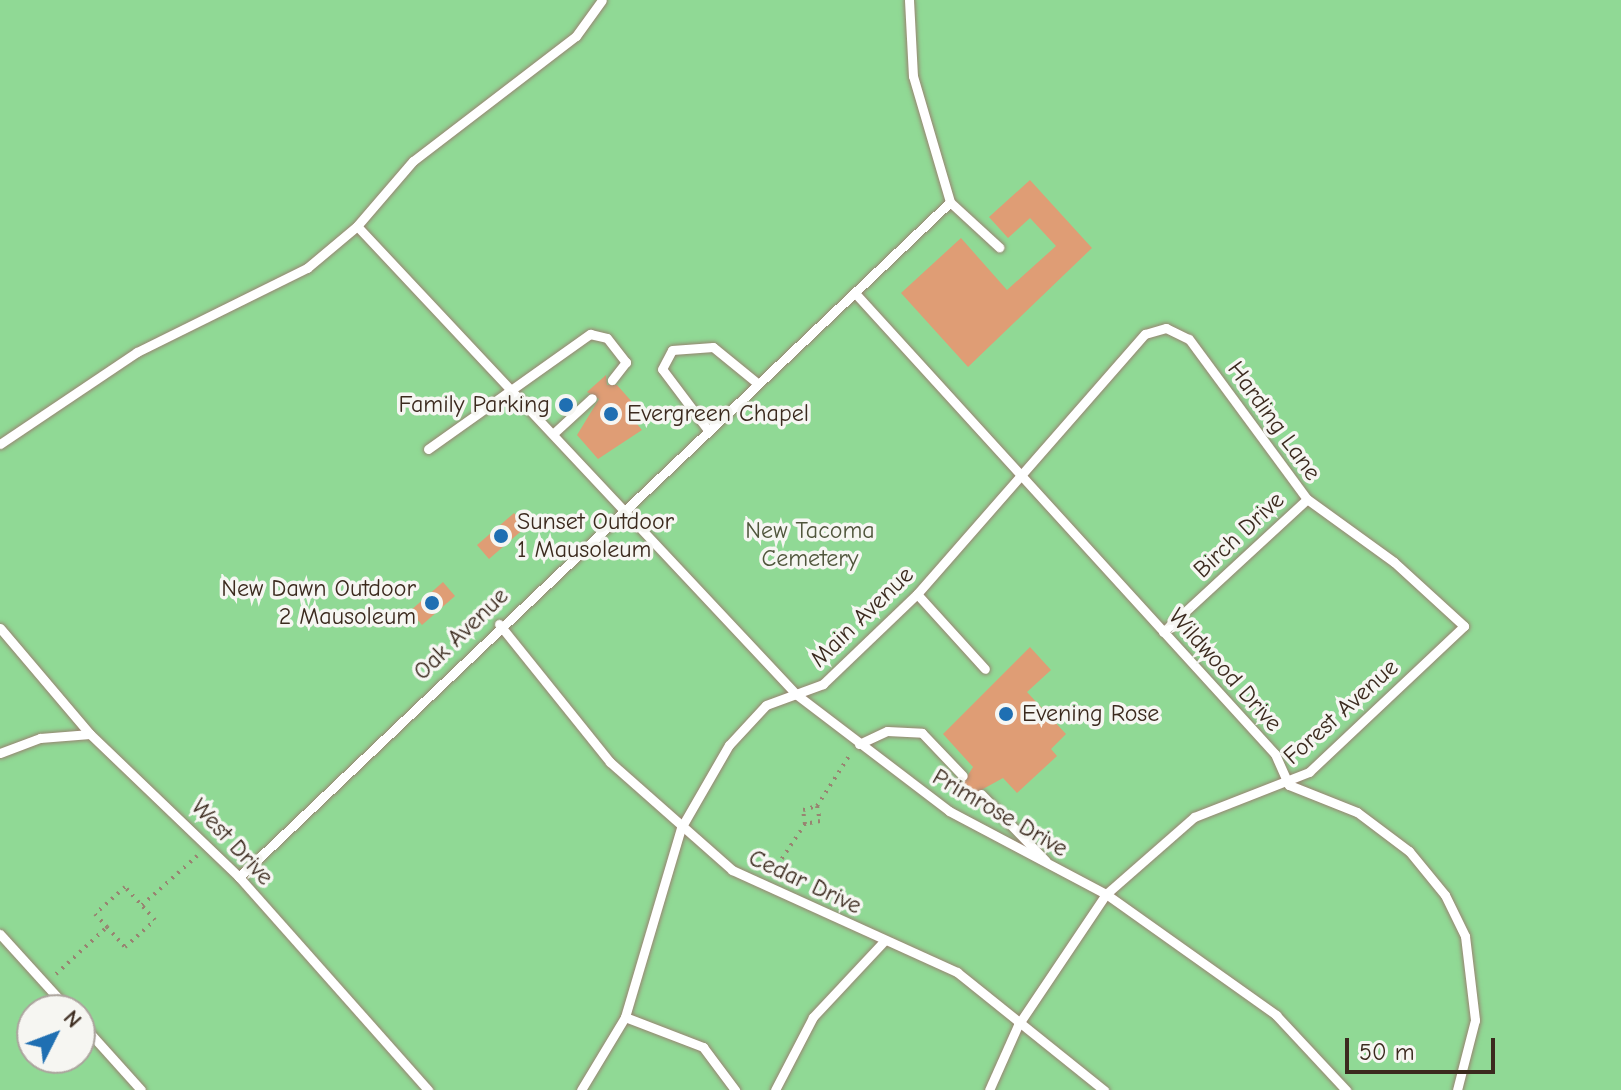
<!DOCTYPE html>
<style>
body{margin:0}
#map{position:relative;width:1621px;height:1090px;overflow:hidden;background:#f4dec4;font-family:"Comic Neue",sans-serif}
div>[style]{position:absolute}
[style*='--x']{left:calc(var(--x)*1px);top:calc(var(--y)*1px);width:calc(var(--w)*1px);rotate:calc(var(--a)*1deg)}
.green>*{inset:0;background:#90d995}
.building>*{inset:0;background:#df9d75}
.path>*{height:4px;margin-top:-2px;transform-origin:0;background:repeating-linear-gradient(90deg,#988471 0 2px,transparent 0 8px)}
.roads{filter:drop-shadow(0 0 2px #988471) drop-shadow(0 0 2px #988471)}
.lane>*{height:9px;margin:-4.5px;padding:0 4.5px;transform-origin:4.5px;border-radius:4.5px;background:#fff}
.dots>*{width:22px;height:22px;translate:-50% -50%;box-sizing:border-box;border:4px solid #f6f6f2;border-radius:50%}
span{translate:-50% -50%;white-space:nowrap;text-align:center;line-height:1.15;-webkit-text-stroke:7px #f6f6f2;paint-order:stroke}
.poi-label{font-size:24px;color:#3b2a1e}
.right{translate:-100% -50%;text-align:right}
.left{translate:0 -50%;text-align:left}
.street-label{font-size:24px;color:#3b2a1e}
.park-label{font-size:24px;color:#50563c}
.north{position:absolute;left:16px;top:994px;width:80px;height:80px;box-sizing:border-box;background:#f6f6f2;border:2px solid #aba49d;border-radius:50%;rotate:48deg;font-size:22px;font-weight:700;line-height:32px;text-align:center;color:#3b2a1e}
.north::after{content:'';display:block;margin:auto;width:28px;height:36px;background:#1f6fb2;clip-path:polygon(50% 0,100% 100%,50% 72%,0 100%)}
.scale{position:absolute;left:1345px;top:1038px;width:150px;height:36px;box-sizing:border-box;border:4px solid #3b2a1e;border-top:0;padding-left:10px;font-size:24px;line-height:28px;white-space:nowrap;color:#3b2a1e;-webkit-text-stroke:6px #f6f6f2;paint-order:stroke}
</style>
<div id="map">
<div class="green">
<div style="clip-path:polygon(evenodd,0 0,1621px 0,1621px 1090px,0 1090px,0 0,32px 1010px,80px 1010px,80px 1058px,32px 1058px,32px 1010px)"></div>
</div>
<div class="building">
<div style="clip-path:polygon(1030px 180px,1092px 248px,968px 367px,901px 293px,961px 238px,1007px 290px,1056px 246px,1030px 218px,1008px 238px,989px 217px)"></div>
<div style="clip-path:polygon(606px 375px,607px 385px,617px 385px,641px 412px,633px 419px,642px 430px,598px 459px,577px 435px,599px 399px,587px 392px)"></div>
<div style="clip-path:polygon(514px 513px,526px 527px,489px 559px,477px 545px)"></div>
<div style="clip-path:polygon(443px 582px,455px 596px,422px 625px,410px 611px)"></div>
<div style="clip-path:polygon(1030px 647px,1051px 670px,1027px 692px,1066px 734px,1051px 749px,1057px 756px,1017px 793px,1003px 778px,974px 794px,963px 783px,973px 767px,943px 734px)"></div>
</div>
<div class="path">
<div style="--x:817;--y:806;--w:15;--a:79"></div>
<div style="--x:820;--y:821;--w:15;--a:169"></div>
<div style="--x:805;--y:824;--w:14;--a:-98"></div>
<div style="--x:803;--y:810;--w:15;--a:-16"></div>
<div style="--x:817;--y:806;--w:63;--a:-57.3"></div>
<div style="--x:773;--y:872;--w:58;--a:-56.3"></div>
<div style="--x:142;--y:905;--w:74;--a:-41.7"></div>
<div style="--x:56;--y:974;--w:69;--a:-42.7"></div>
<div style="--x:107;--y:927;--w:27;--a:48"></div>
<div style="--x:125;--y:947;--w:40;--a:-42"></div>
<div style="--x:155;--y:920;--w:45;--a:-132.3"></div>
<div style="--x:125;--y:887;--w:40;--a:138"></div>
<div style="--x:95;--y:914;--w:18;--a:47"></div>
</div>
<div class="roads">
<div class="lane">
<div style="--x:909;--y:0;--w:76;--a:87"></div>
<div style="--x:913;--y:76;--w:131;--a:73.6"></div>
<div style="--x:950;--y:202;--w:67;--a:42.6"></div>
<div style="--x:357;--y:226;--w:643;--a:46.83"></div>
<div style="--x:797;--y:695;--w:191;--a:37.3"></div>
<div style="--x:949;--y:811;--w:178;--a:27.9"></div>
<div style="--x:1106;--y:894;--w:209;--a:35.4"></div>
<div style="--x:1276;--y:1015;--w:103;--a:47"></div>
<div style="--x:855;--y:293;--w:624;--a:47.66"></div>
<div style="--x:1275;--y:754;--w:34;--a:66"></div>
<div style="--x:1289;--y:785;--w:73;--a:21.7"></div>
<div style="--x:1357;--y:812;--w:65;--a:36.9"></div>
<div style="--x:1409;--y:851;--w:57;--a:50.7"></div>
<div style="--x:1445;--y:895;--w:46;--a:64"></div>
<div style="--x:1465;--y:936;--w:85;--a:83.2"></div>
<div style="--x:1475;--y:1020;--w:72;--a:104.4"></div>
<div style="--x:708;--y:430;--w:76;--a:-127"></div>
<div style="--x:662;--y:369;--w:21;--a:-62"></div>
<div style="--x:672;--y:350;--w:41;--a:-4.2"></div>
<div style="--x:713;--y:347;--w:57;--a:39.3"></div>
<div style="--x:555;--y:432;--w:50;--a:-42.6"></div>
<div style="--x:0;--y:444;--w:165;--a:-33.9"></div>
<div style="--x:137;--y:352;--w:190;--a:-26.3"></div>
<div style="--x:307;--y:268;--w:65;--a:-40"></div>
<div style="--x:357;--y:226;--w:86;--a:-49.3"></div>
<div style="--x:413;--y:161;--w:205;--a:-37.5"></div>
<div style="--x:576;--y:36;--w:44;--a:-54.2"></div>
<div style="--x:428;--y:449;--w:199;--a:-35.4"></div>
<div style="--x:590;--y:334;--w:17;--a:13"></div>
<div style="--x:607;--y:338;--w:31;--a:52"></div>
<div style="--x:626;--y:362;--w:23;--a:128"></div>
<div style="--x:917;--y:594;--w:101;--a:47.8"></div>
<div style="--x:499;--y:624;--w:177;--a:51.2"></div>
<div style="--x:610;--y:762;--w:163;--a:41.5"></div>
<div style="--x:732;--y:870;--w:247;--a:24.4"></div>
<div style="--x:957;--y:972;--w:189;--a:38.8"></div>
<div style="--x:0;--y:628;--w:139;--a:49.7"></div>
<div style="--x:90;--y:734;--w:207;--a:43.8"></div>
<div style="--x:239;--y:877;--w:285;--a:48.4"></div>
<div style="--x:1163;--y:632;--w:196;--a:-42.7"></div>
<div style="--x:859;--y:744;--w:31;--a:-25"></div>
<div style="--x:887;--y:731;--w:35;--a:3"></div>
<div style="--x:922;--y:733;--w:59;--a:46.4"></div>
<div style="--x:0;--y:753;--w:43;--a:-20.6"></div>
<div style="--x:40;--y:738;--w:50;--a:-4.6"></div>
<div style="--x:981;--y:794;--w:93;--a:45.9"></div>
<div style="--x:239;--y:877;--w:980;--a:-43.51"></div>
<div style="--x:0;--y:934;--w:103;--a:47.8"></div>
<div style="--x:625;--y:1017;--w:84;--a:21"></div>
<div style="--x:703;--y:1047;--w:54;--a:53.3"></div>
<div style="--x:80;--y:1022;--w:91;--a:48.1"></div>
<div style="--x:581;--y:1090;--w:85;--a:-58.9"></div>
<div style="--x:625;--y:1017;--w:197;--a:-73.5"></div>
<div style="--x:681;--y:828;--w:96;--a:-60"></div>
<div style="--x:729;--y:745;--w:54;--a:-47.2"></div>
<div style="--x:766;--y:705;--w:61;--a:-20.2"></div>
<div style="--x:823;--y:684;--w:130;--a:-43.8"></div>
<div style="--x:917;--y:594;--w:346;--a:-48.8"></div>
<div style="--x:1145;--y:334;--w:22;--a:-16"></div>
<div style="--x:1166;--y:328;--w:25;--a:26"></div>
<div style="--x:1189;--y:339;--w:199;--a:53.6"></div>
<div style="--x:1307;--y:499;--w:107;--a:35.9"></div>
<div style="--x:1394;--y:562;--w:95;--a:42.4"></div>
<div style="--x:1464;--y:626;--w:213;--a:136.7"></div>
<div style="--x:1309;--y:772;--w:123;--a:158.6"></div>
<div style="--x:1194;--y:817;--w:117;--a:138.8"></div>
<div style="--x:1106;--y:894;--w:158;--a:123.9"></div>
<div style="--x:1018;--y:1025;--w:71;--a:114"></div>
<div style="--x:775;--y:1090;--w:82;--a:-62.5"></div>
<div style="--x:813;--y:1017;--w:104;--a:-46.9"></div>
</div>
</div>
<div class="dots">
<div style="left:566px;top:405px;background:#1f6fb2"></div>
<div style="left:611px;top:414px;background:#1f6fb2"></div>
<div style="left:501px;top:536px;background:#1f6fb2"></div>
<div style="left:432px;top:603px;background:#1f6fb2"></div>
<div style="left:1006px;top:714px;background:#1f6fb2"></div>
</div>
<div class="poi-label">
<span class="right" style="left:550px;top:405px">Family Parking</span>
<span class="left" style="left:627px;top:414px">Evergreen Chapel</span>
<span class="left" style="left:517px;top:536px">Sunset Outdoor<br>1 Mausoleum</span>
<span class="right" style="left:416px;top:603px">New Dawn Outdoor<br>2 Mausoleum</span>
<span class="left" style="left:1022px;top:714px">Evening Rose</span>
</div>
<div class="street-label">
<span style="left:1274px;top:421px;rotate:54deg">Harding Lane</span>
<span style="left:1239px;top:535px;rotate:-43deg">Birch Drive</span>
<span style="left:862px;top:617px;rotate:-44deg">Main Avenue</span>
<span style="left:461px;top:634px;rotate:-44deg">Oak Avenue</span>
<span style="left:1225px;top:670px;rotate:48deg">Wildwood Drive</span>
<span style="left:1341px;top:712px;rotate:-42deg">Forest Avenue</span>
<span style="left:1000px;top:813px;rotate:30deg">Primrose Drive</span>
<span style="left:232px;top:842px;rotate:47deg">West Drive</span>
<span style="left:805px;top:882px;rotate:25deg">Cedar Drive</span>
</div>
<div class="park-label">
<span style="left:810px;top:545px">New Tacoma<br>Cemetery</span>
</div>
<div class="north">N</div>
<div class="scale">50 m</div>
</div>
